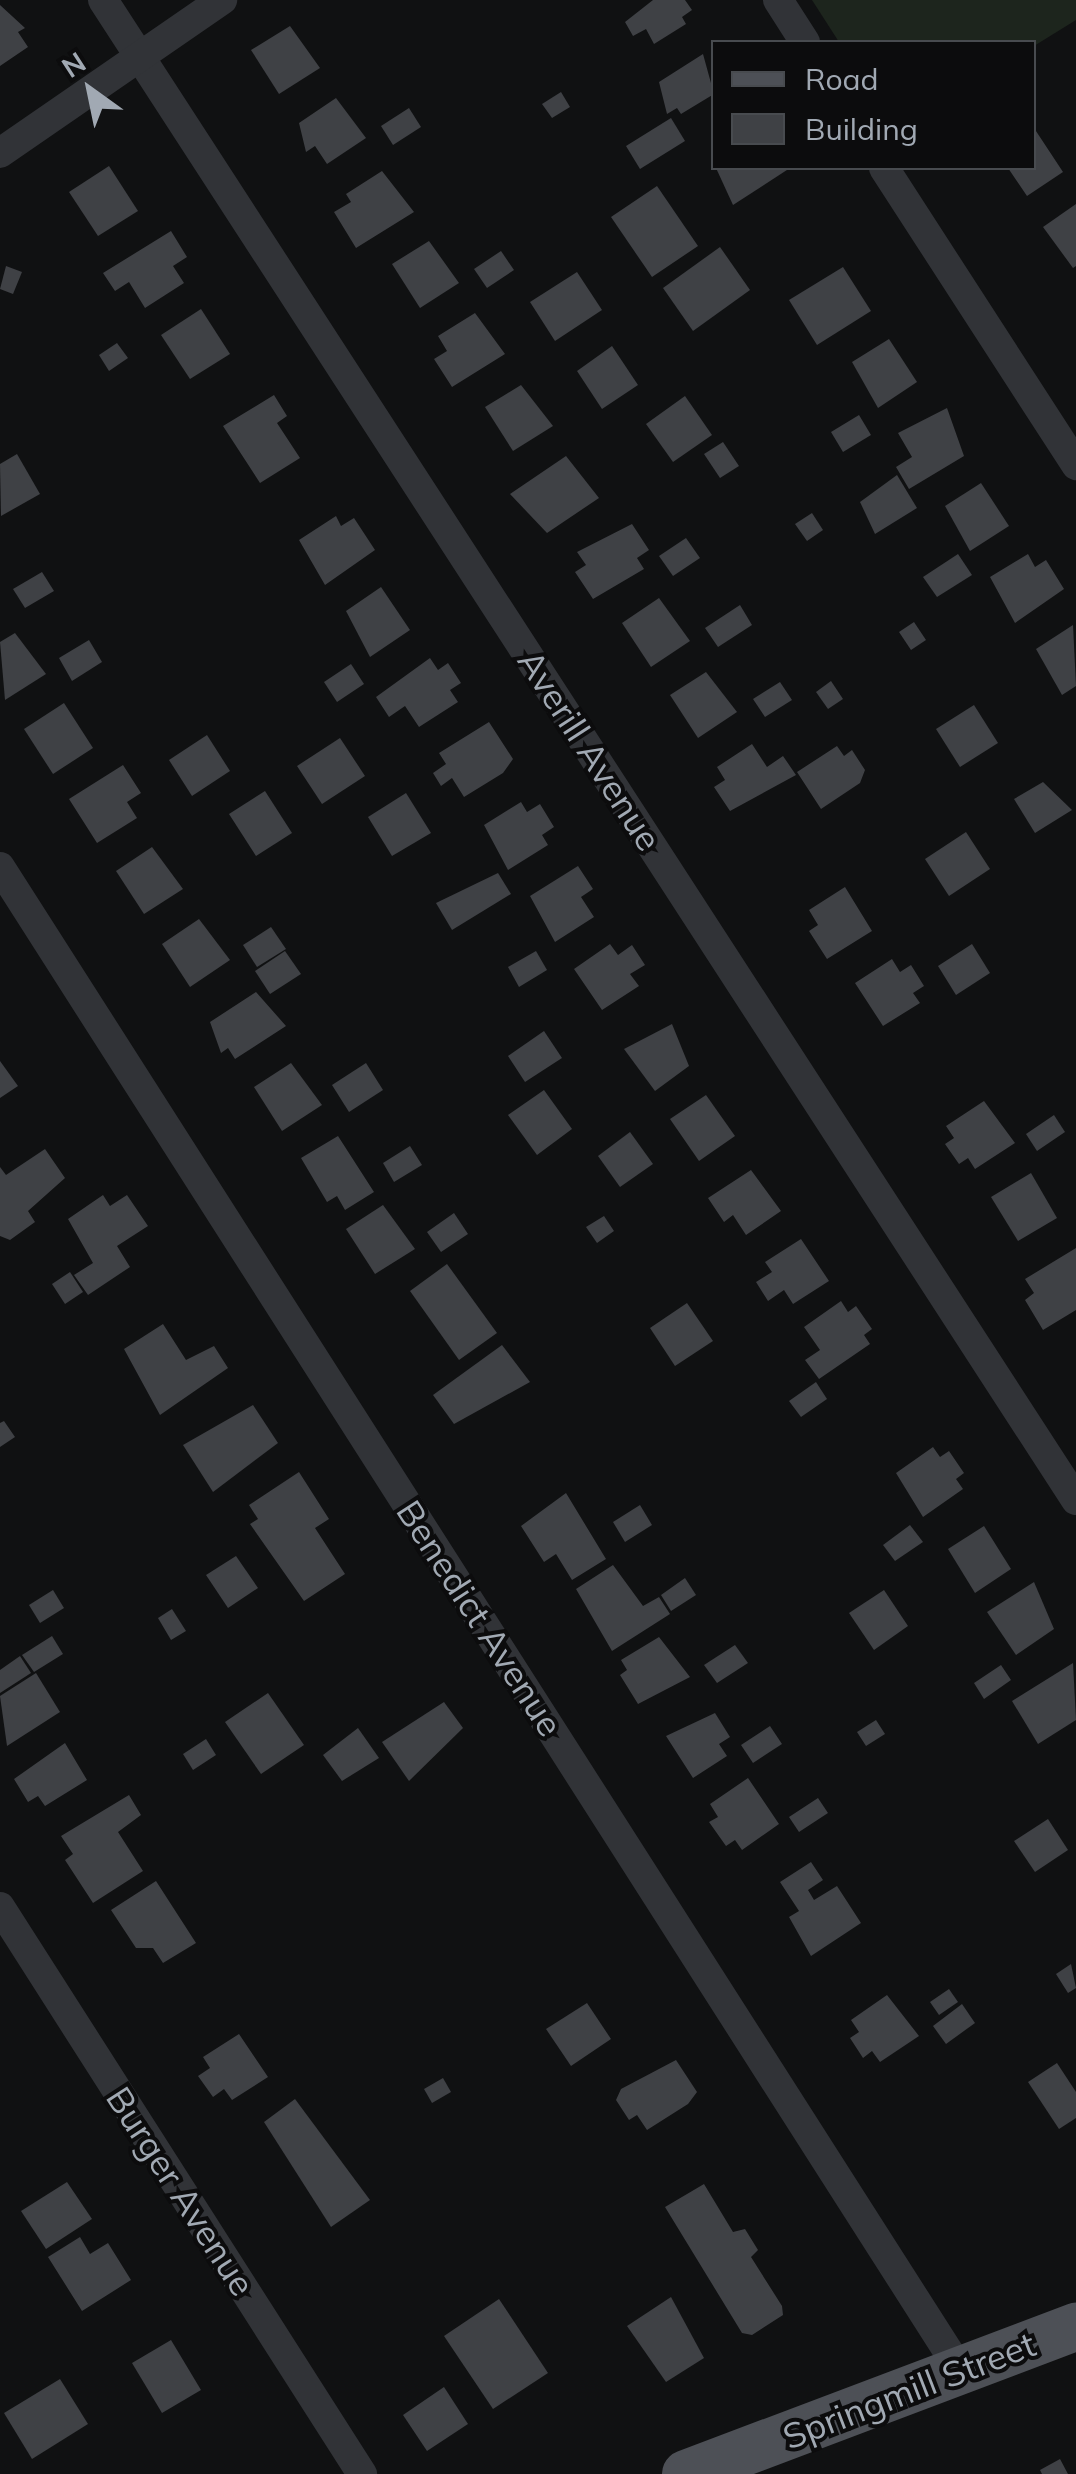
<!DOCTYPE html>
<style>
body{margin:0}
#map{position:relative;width:1076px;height:2474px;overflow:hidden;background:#101112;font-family:Mulish,sans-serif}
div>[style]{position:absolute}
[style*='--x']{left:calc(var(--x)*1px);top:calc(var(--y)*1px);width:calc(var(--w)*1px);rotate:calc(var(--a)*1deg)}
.green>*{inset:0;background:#1d251d}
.building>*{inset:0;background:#3f4145}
.street>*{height:30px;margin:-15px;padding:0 15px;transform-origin:15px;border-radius:15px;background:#313337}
.primary>*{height:48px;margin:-24px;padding:0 24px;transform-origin:24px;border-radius:24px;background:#4d5056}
span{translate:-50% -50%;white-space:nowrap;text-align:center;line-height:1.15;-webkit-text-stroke:8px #0c0c0d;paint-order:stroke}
.street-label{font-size:35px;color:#a1a9b3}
.legend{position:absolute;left:711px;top:40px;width:325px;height:130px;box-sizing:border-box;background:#0c0c0d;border:2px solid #484b4f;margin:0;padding:12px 18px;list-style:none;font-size:30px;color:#a1a9b3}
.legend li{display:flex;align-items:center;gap:20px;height:50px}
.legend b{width:50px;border:2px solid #484b4f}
.north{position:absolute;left:40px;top:40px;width:100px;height:100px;-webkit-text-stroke:8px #0c0c0d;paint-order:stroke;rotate:327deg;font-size:28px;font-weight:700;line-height:40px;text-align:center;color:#a1a9b3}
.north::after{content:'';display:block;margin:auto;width:35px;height:45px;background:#a1a9b3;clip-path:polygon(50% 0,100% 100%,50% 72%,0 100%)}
</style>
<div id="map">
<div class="green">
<div style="clip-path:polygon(812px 0,1076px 0,1076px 20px,1034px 46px,839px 42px)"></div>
</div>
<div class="building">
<div style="clip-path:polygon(653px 0,685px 0,692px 10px,682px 17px,686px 24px,654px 44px,646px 29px,633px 36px,625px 22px)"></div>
<div style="clip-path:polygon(0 5px,25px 28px,18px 32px,28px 47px,0 66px)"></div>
<div style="clip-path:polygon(290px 26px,320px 68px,279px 94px,251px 50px)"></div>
<div style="clip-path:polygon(703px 54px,714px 94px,681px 114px,677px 108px,667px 114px,659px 82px)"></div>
<div style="clip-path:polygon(561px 92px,570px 107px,552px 118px,542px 104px)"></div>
<div style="clip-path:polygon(336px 98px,366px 138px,327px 164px,315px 146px,306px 152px,299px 123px)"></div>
<div style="clip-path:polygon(409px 108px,421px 127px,393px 145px,381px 126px)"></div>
<div style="clip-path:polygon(671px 118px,685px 141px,640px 169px,626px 146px)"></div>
<div style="clip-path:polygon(1034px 128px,1063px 172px,1027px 196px,1008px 168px,1034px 168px)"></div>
<div style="clip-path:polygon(109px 166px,138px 211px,98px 236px,69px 192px)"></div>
<div style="clip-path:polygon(716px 168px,790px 168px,733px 205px)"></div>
<div style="clip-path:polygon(382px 171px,414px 212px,356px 248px,334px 212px,351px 202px,346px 194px)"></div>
<div style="clip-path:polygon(657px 186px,698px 246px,652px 277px,611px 217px)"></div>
<div style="clip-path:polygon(1076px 204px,1076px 266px,1073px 268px,1043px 227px)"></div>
<div style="clip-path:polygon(171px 231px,187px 257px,173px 266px,184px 283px,145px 308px,129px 282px,115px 291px,103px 273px)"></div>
<div style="clip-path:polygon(429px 241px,459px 283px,420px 308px,392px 264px)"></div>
<div style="clip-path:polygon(720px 247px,750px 290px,693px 331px,663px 288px)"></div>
<div style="clip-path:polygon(501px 251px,514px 270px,487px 288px,474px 269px)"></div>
<div style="clip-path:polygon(6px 266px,22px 272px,13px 294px,0 289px)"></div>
<div style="clip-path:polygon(843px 267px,871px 311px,817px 345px,789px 300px)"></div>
<div style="clip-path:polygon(577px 272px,602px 310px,555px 341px,530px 302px)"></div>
<div style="clip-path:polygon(201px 309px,230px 354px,190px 379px,161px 335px)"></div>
<div style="clip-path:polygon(475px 313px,505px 354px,452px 387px,434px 359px,447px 351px,438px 336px)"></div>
<div style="clip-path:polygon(889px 339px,917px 382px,878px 408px,852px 362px)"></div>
<div style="clip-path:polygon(117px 343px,128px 358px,109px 371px,99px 355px)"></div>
<div style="clip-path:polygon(612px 346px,638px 385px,602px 409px,577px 371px)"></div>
<div style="clip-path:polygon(521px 385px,553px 426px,513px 451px,485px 407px)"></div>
<div style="clip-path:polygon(274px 395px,287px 416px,277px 423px,300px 458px,260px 483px,223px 426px)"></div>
<div style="clip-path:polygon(685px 396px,712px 435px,673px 462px,646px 424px)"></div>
<div style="clip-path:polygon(947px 408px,964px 456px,909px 489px,896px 467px,912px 457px,898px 433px)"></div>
<div style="clip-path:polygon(859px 415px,871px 435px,843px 452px,831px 432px)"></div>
<div style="clip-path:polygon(723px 442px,739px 466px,720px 478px,704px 454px)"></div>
<div style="clip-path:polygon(17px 454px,40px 494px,1px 516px,0 464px)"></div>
<div style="clip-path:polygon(566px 456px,599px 498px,547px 533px,510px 494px)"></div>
<div style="clip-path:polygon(897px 475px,917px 508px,875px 534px,860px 502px)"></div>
<div style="clip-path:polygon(981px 483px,1009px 526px,970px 551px,945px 506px)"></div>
<div style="clip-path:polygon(812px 513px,823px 530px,807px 541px,795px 524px)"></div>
<div style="clip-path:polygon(336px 516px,341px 526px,354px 518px,375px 550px,325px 585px,299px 540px)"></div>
<div style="clip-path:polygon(632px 524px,649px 550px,637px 558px,644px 569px,593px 599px,575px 572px,586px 565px,577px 552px)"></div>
<div style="clip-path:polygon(686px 538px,700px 558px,673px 576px,659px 556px)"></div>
<div style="clip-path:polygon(958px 554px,972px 575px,937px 597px,923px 577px)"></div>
<div style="clip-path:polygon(1028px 554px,1035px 567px,1046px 560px,1064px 589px,1015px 623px,990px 577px)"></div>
<div style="clip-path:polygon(42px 572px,54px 591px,25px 608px,13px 589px)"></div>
<div style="clip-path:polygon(381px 587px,410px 630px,370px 657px,346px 611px)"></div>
<div style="clip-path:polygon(659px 598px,690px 641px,651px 667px,622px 623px)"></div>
<div style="clip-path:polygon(740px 605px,752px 625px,718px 647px,705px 628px)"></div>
<div style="clip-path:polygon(914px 622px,926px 640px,911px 650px,899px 632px)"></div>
<div style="clip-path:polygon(1073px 625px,1076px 686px,1062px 695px,1036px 649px)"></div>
<div style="clip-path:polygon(15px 633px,46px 674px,5px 700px,0 642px)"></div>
<div style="clip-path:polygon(89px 640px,102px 662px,72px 681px,59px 658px)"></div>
<div style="clip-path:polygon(430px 658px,438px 670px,448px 663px,461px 683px,450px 690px,458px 702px,419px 727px,405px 706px,389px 717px,376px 697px)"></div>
<div style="clip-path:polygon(351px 664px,364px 684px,337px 702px,324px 682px)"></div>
<div style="clip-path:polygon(706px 672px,737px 712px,698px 738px,670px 695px)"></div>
<div style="clip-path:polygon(831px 681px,843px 699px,828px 709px,816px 692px)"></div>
<div style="clip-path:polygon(780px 682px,792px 700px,765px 717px,753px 699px)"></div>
<div style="clip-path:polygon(64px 703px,93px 748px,53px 774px,24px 729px)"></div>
<div style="clip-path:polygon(974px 705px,998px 743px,960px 767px,936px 729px)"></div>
<div style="clip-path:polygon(489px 722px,513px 759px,503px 773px,464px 797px,452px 778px,441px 786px,433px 773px,446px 764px,439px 753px)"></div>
<div style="clip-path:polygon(207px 735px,230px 771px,192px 796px,169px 760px)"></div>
<div style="clip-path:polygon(340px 738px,365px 776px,322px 804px,297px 766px)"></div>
<div style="clip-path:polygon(752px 744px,767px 767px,783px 756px,796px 775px,730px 811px,714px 787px,725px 780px,717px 767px)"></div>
<div style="clip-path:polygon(837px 746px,844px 756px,852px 750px,865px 770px,860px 783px,821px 809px,797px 772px)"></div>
<div style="clip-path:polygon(123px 765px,141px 793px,127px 802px,137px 818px,97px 843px,69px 799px)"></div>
<div style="clip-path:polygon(1043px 782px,1072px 810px,1035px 833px,1014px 799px)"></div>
<div style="clip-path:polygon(265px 791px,292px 833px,256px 856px,229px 814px)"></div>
<div style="clip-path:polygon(406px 793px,431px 833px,392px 856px,368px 817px)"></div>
<div style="clip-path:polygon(521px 802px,527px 812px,540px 804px,554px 827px,542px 835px,548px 845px,508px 870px,484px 825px)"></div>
<div style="clip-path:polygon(966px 832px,990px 869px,949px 896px,925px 859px)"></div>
<div style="clip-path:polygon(152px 847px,183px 889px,144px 914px,116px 871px)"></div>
<div style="clip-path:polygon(578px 866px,593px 889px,581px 897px,594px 917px,555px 942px,530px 896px)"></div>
<div style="clip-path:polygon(498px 873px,511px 894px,452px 930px,436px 903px)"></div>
<div style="clip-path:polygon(845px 887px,872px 931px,827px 959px,809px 931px,818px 925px,809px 910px)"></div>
<div style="clip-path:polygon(199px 919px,230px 960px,190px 987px,162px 944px)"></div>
<div style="clip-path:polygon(271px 927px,286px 949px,257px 967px,243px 945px)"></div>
<div style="clip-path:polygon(610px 944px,618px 955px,632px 945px,645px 965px,630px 974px,639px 986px,602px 1010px,574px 969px)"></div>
<div style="clip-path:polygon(972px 944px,990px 973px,956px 995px,938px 966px)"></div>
<div style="clip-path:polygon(285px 951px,301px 974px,270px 994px,255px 971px)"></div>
<div style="clip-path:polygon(536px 951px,547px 970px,519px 987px,508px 967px)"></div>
<div style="clip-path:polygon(892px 959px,900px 972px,911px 965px,924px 986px,913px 993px,920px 1003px,883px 1026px,855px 983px)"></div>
<div style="clip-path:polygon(256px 992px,286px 1026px,235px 1059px,228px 1048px,221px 1053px,210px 1022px)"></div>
<div style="clip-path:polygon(672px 1024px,689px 1066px,655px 1091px,624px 1049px)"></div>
<div style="clip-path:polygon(544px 1031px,562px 1058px,525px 1082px,508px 1056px)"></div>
<div style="clip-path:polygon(0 1061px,18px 1086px,0 1098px)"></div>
<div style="clip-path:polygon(291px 1063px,322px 1105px,282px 1131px,254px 1087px)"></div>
<div style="clip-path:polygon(366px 1063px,383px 1090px,349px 1112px,332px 1085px)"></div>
<div style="clip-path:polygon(544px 1090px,572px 1129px,537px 1155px,508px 1115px)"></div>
<div style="clip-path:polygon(706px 1095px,735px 1136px,699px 1161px,670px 1119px)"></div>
<div style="clip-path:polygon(984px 1101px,1015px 1143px,975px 1169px,968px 1158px,959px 1164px,945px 1144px,954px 1138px,946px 1126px)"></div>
<div style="clip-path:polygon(1054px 1115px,1065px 1132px,1037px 1151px,1026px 1134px)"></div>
<div style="clip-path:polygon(630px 1132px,653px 1164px,620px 1187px,598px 1156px)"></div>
<div style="clip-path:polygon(338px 1136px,374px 1192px,345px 1210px,337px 1196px,327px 1202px,301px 1158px)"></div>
<div style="clip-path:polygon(410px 1146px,422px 1165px,394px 1182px,383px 1163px)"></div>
<div style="clip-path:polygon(45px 1149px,65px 1178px,28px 1211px,35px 1222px,10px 1240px,0 1236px,0 1167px,6px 1175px)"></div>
<div style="clip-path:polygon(751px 1170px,781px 1211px,746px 1235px,733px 1215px,724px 1222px,708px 1198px)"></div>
<div style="clip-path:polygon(1031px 1173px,1057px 1218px,1018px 1241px,991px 1197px)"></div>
<div style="clip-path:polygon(103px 1195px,110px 1206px,127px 1195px,148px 1226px,117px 1246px,130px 1267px,88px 1295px,74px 1275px,93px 1263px,68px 1219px)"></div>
<div style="clip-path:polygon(383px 1205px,415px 1249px,375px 1274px,346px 1229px)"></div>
<div style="clip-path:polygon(454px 1213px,468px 1234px,441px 1252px,427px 1232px)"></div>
<div style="clip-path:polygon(604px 1216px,614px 1231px,597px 1243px,586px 1227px)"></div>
<div style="clip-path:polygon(801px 1239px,829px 1281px,793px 1304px,784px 1290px,768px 1301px,756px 1282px,772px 1272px,765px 1262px)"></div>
<div style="clip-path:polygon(1076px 1248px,1076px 1310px,1043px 1330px,1025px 1300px,1034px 1293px,1025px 1279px)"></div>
<div style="clip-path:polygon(447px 1264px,497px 1333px,459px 1360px,410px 1291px)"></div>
<div style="clip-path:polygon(70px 1272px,83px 1292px,65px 1304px,52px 1284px)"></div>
<div style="clip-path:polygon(841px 1301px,848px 1312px,856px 1306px,872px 1329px,864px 1335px,870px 1344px,819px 1379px,805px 1360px,820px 1350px,804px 1327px)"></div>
<div style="clip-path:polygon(687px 1303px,713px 1341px,675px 1366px,650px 1328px)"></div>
<div style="clip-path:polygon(163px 1324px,186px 1360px,214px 1346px,228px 1368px,160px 1415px,124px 1349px)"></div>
<div style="clip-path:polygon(502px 1345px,530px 1382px,454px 1424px,433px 1395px)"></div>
<div style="clip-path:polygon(816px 1382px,827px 1399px,801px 1417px,789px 1401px)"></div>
<div style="clip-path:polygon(253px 1405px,278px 1443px,213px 1492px,183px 1445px)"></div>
<div style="clip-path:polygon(4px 1421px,15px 1437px,0 1447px,0 1423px)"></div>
<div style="clip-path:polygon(933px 1447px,940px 1457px,949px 1451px,964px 1473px,956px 1479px,963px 1489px,923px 1517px,896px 1473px)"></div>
<div style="clip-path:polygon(299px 1472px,329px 1519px,315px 1528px,345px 1574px,304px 1601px,250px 1524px,258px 1519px,249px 1505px)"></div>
<div style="clip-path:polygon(566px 1493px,606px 1559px,572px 1580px,556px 1554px,544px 1562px,521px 1526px)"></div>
<div style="clip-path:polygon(640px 1505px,652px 1525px,625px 1542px,613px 1522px)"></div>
<div style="clip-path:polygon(910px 1525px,923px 1542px,895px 1561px,883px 1545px)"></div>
<div style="clip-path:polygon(984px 1526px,1011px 1569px,975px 1593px,948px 1549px)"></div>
<div style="clip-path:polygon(236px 1556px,258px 1588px,228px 1608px,206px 1575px)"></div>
<div style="clip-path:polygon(613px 1565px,643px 1606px,659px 1597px,670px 1614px,612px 1651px,576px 1589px)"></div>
<div style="clip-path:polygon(685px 1578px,696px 1595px,671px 1611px,661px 1595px)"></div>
<div style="clip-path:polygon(1034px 1582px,1054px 1629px,1016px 1655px,987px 1612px)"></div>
<div style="clip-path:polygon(53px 1590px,64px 1608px,40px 1623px,29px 1605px)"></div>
<div style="clip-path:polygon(884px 1590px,908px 1626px,874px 1650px,849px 1613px)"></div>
<div style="clip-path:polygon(172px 1609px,186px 1631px,171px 1640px,158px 1618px)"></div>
<div style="clip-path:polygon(52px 1636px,63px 1654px,34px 1672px,22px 1655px)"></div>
<div style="clip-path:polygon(659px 1637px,690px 1677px,638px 1704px,620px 1675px,627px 1670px,621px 1660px)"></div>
<div style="clip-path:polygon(735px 1645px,748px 1663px,717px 1683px,704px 1665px)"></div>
<div style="clip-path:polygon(20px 1656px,31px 1673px,0 1693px,0 1670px)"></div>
<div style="clip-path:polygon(1073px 1663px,1076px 1720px,1038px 1744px,1012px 1701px)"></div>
<div style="clip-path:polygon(1001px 1665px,1011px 1680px,984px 1699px,974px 1683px)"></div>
<div style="clip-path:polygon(36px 1673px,60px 1712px,7px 1746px,0 1696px)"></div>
<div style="clip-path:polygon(268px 1693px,304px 1745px,261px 1774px,225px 1722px)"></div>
<div style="clip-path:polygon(444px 1702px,463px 1728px,409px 1781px,382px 1742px)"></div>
<div style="clip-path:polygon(715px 1713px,730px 1737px,719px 1744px,727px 1756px,693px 1778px,666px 1736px)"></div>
<div style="clip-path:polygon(876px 1720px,885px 1734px,866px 1746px,857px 1732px)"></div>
<div style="clip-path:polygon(770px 1726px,782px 1744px,753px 1763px,741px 1745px)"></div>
<div style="clip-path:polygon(358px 1728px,379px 1758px,342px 1781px,323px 1755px)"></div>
<div style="clip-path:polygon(206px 1739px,216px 1755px,193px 1770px,183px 1754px)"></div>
<div style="clip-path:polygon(65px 1743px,87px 1780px,45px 1806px,38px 1796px,28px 1802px,14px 1779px)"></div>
<div style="clip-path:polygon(748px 1778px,779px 1824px,742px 1850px,735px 1840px,726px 1846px,709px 1822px,718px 1817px,710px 1804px)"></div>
<div style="clip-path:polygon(129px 1795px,141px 1815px,118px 1832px,143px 1871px,93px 1903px,65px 1860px,73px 1854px,61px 1836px)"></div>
<div style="clip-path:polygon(818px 1798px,828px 1813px,799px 1832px,789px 1817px)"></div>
<div style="clip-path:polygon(1048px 1819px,1068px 1850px,1035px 1872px,1014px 1841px)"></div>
<div style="clip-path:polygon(811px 1862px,823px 1880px,808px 1890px,814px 1900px,837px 1886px,861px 1923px,811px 1956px,789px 1917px,799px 1911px,780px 1882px)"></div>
<div style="clip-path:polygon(156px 1881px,196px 1943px,163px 1963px,153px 1948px,136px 1948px,111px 1910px)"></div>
<div style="clip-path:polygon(1071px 1964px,1076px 1988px,1068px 1993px,1056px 1974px)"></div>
<div style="clip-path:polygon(949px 1989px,958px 2002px,939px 2015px,930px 2002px)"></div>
<div style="clip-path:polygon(887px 1995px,919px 2036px,880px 2062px,872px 2051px,863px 2058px,850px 2038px,859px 2032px,851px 2020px)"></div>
<div style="clip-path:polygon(587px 2003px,611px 2039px,571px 2066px,546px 2029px)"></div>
<div style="clip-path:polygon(962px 2004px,975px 2023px,946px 2044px,933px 2026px)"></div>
<div style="clip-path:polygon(239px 2034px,268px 2077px,232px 2100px,224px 2089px,213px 2097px,198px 2076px,210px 2068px,203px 2057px)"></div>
<div style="clip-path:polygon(676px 2060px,697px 2092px,688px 2104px,647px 2130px,637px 2115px,629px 2120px,616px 2100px,621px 2089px)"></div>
<div style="clip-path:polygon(1057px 2063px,1076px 2092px,1076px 2118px,1059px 2129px,1028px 2082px)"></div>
<div style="clip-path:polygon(443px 2078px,451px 2092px,432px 2103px,424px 2089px)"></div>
<div style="clip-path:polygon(295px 2099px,370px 2200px,331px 2227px,264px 2122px)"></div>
<div style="clip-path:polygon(67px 2182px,92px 2219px,46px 2249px,21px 2211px)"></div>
<div style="clip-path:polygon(704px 2184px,733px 2232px,745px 2229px,758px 2250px,751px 2257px,782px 2306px,783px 2315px,752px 2335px,742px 2333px,665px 2207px)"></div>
<div style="clip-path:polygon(80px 2237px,90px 2254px,108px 2243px,131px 2280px,82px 2311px,48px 2257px)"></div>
<div style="clip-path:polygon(671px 2297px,704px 2358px,666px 2382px,627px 2326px)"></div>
<div style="clip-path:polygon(499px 2299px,548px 2373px,493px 2409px,444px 2336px)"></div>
<div style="clip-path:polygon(171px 2340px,201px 2390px,162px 2413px,132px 2363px)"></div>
<div style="clip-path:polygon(60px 2379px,88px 2424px,32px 2459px,4px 2413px)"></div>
<div style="clip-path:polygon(444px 2387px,468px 2424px,427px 2451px,403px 2415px)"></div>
<div style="clip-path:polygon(1060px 2459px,1068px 2474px,1042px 2474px,1040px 2470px)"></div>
</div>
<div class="street">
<div style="--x:103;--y:0;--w:1788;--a:57.03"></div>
<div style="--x:778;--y:0;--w:50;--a:57.3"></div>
<div style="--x:0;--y:153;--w:270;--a:-34.6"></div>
<div style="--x:884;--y:168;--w:354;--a:57.1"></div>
<div style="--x:0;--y:867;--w:1783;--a:57.43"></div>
<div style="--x:0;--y:1907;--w:673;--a:57.44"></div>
</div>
<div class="primary">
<div style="--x:686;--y:2474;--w:417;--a:-20.7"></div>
</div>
<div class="street-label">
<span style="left:590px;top:750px;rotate:57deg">Averill Avenue</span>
<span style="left:480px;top:1618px;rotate:57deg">Benedict Avenue</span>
<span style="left:181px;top:2191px;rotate:57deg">Burger Avenue</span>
<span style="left:909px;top:2390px;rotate:-21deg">Springmill Street</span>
</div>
<ul class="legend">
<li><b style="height:12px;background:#4d5056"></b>Road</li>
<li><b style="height:28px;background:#3f4145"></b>Building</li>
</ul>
<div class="north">N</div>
</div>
